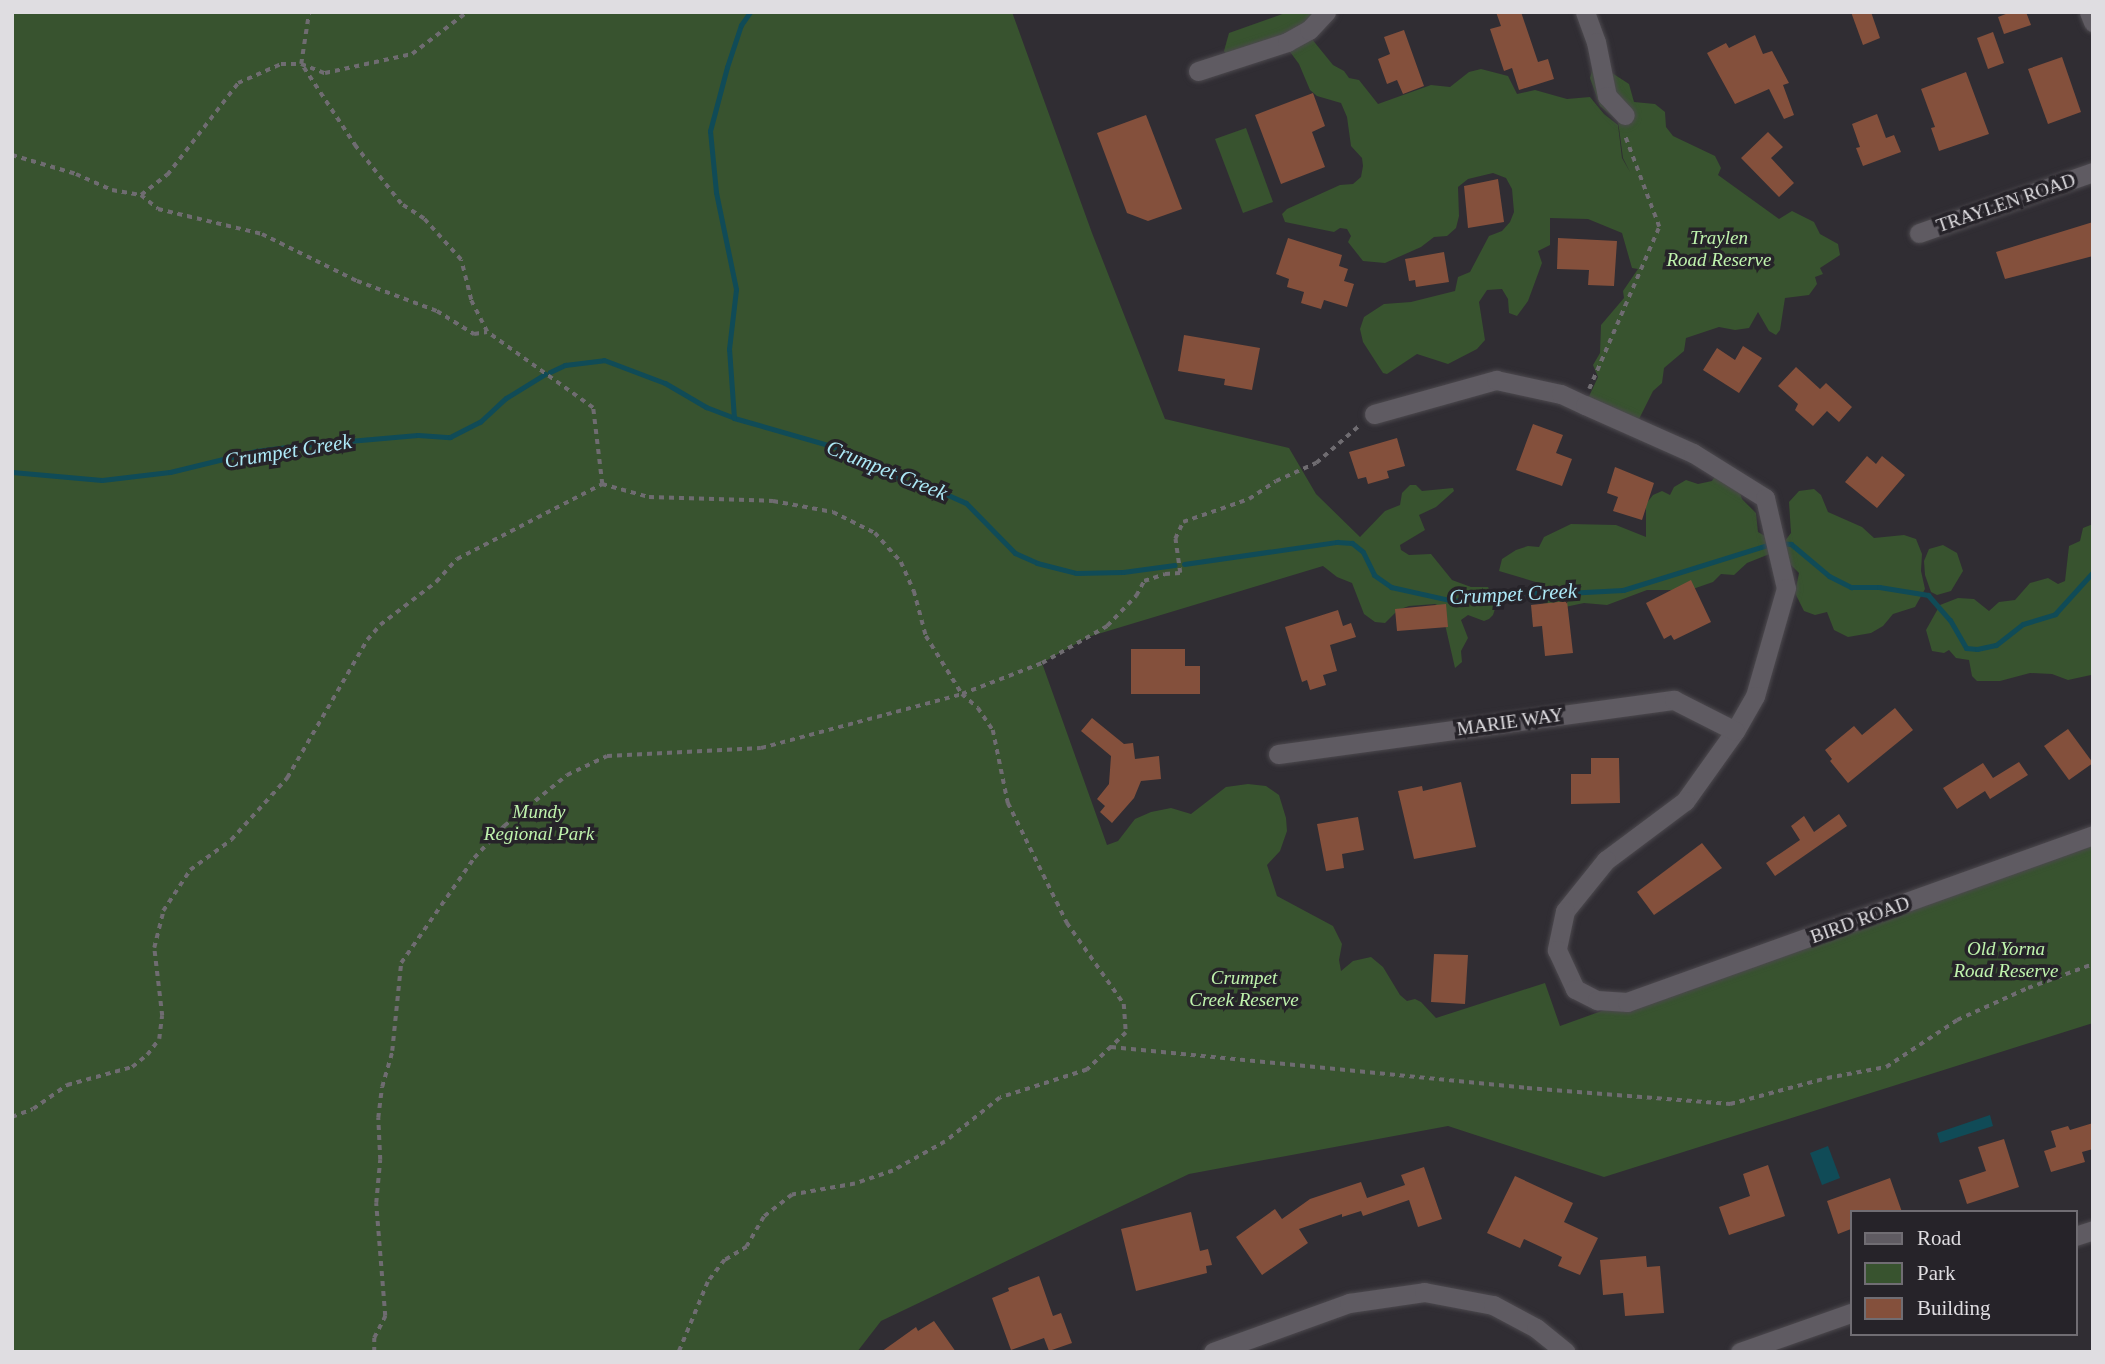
<!DOCTYPE html>
<style>
body{margin:0}
#map{position:relative;width:2105px;height:1364px;overflow:hidden;background:#302d33;font-family:Georgia,serif}
div>[style]{position:absolute}
[style*='--x']{left:calc(var(--x)*1px);top:calc(var(--y)*1px);width:calc(var(--w)*1px);rotate:calc(var(--a)*1deg)}
.green>*{inset:0;background:#38532f}
.water>*{inset:0;background:#104b57}
.stream>*{height:5px;margin:-2.5px;padding:0 2.5px;transform-origin:2.5px;border-radius:2.5px;background:#104b57}
.building>*{inset:0;background:#84503c}
.path>*{height:3.5px;margin-top:-1.75px;transform-origin:0;background:repeating-linear-gradient(90deg,#6f6c71 0 5px,transparent 0 10px)}
.roads{filter:drop-shadow(0 0 2px #4c494e) drop-shadow(0 0 2px #4c494e)}
.street>*{height:19px;margin:-9.5px;padding:0 9.5px;transform-origin:9.5px;border-radius:9.5px;background:#5f5b62}
span{translate:-50% -50%;white-space:nowrap;text-align:center;line-height:1.15;-webkit-text-stroke:7px #262329;paint-order:stroke}
.street-label{font-size:19px;color:#dfdde1}
.park-label{font-size:19px;color:#bff3ad;font-style:italic}
.water-label{font-size:21px;color:#ade9f7;font-style:italic}
.frame{position:absolute;inset:0;border:14px solid #dfdde1;pointer-events:none}
.legend{position:absolute;left:1850px;top:1210px;width:228px;height:126px;box-sizing:border-box;background:#262329;border:2px solid #706d73;margin:0;padding:9px 12px;list-style:none;font-size:21px;color:#dfdde1}
.legend li{display:flex;align-items:center;gap:14px;height:35px}
.legend b{width:35px;border:2px solid #706d73}
</style>
<div id="map">
<div class="green">
<div style="clip-path:polygon(12px 12px,1012px 12px,1092px 233px,1165px 419px,1289px 448px,1316px 494px,1360px 537px,1385px 511px,1400px 505px,1402px 493px,1410px 485px,1416px 485px,1422px 491px,1453px 488px,1454px 491px,1436px 507px,1419px 515px,1425px 530px,1400px 545px,1401px 550px,1409px 555px,1431px 554px,1452px 580px,1471px 587px,1488px 587px,1497px 603px,1493px 615px,1489px 619px,1484px 621px,1468px 615px,1461px 620px,1468px 638px,1461px 651px,1462px 662px,1455px 668px,1441px 607px,1435px 604px,1409px 606px,1398px 610px,1385px 623px,1375px 622px,1364px 614px,1352px 583px,1337px 577px,1323px 566px,1088px 637px,1042px 663px,1107px 845px,1118px 841px,1135px 819px,1151px 812px,1171px 808px,1191px 814px,1226px 787px,1248px 784px,1266px 786px,1279px 795px,1286px 818px,1287px 831px,1280px 851px,1267px 865px,1277px 896px,1333px 926px,1342px 944px,1339px 960px,1341px 971px,1353px 961px,1371px 957px,1383px 967px,1400px 995px,1407px 1001px,1415px 999px,1421px 1002px,1436px 1018px,1545px 983px,1560px 1026px,2093px 834px,2093px 1023px,1604px 1177px,1448px 1126px,1189px 1174px,881px 1321px,857px 1352px,12px 1352px)"></div>
<div style="clip-path:polygon(1288px 12px,1323px 12px,1308px 29px,1229px 59px,1224px 51px,1229px 33px)"></div>
<div style="clip-path:polygon(1307px 33px,1333px 65px,1344px 71px,1349px 78px,1359px 80px,1378px 104px,1431px 85px,1450px 87px,1469px 72px,1481px 69px,1508px 76px,1517px 94px,1535px 90px,1567px 99px,1590px 97px,1604px 114px,1618px 125px,1622px 158px,1630px 172px,1623px 158px,1618px 121px,1600px 106px,1590px 78px,1593px 67px,1610px 66px,1612px 73px,1629px 84px,1634px 102px,1655px 104px,1665px 112px,1666px 127px,1673px 136px,1715px 156px,1721px 168px,1718px 175px,1779px 219px,1792px 211px,1814px 222px,1820px 234px,1838px 244px,1840px 255px,1820px 268px,1823px 274px,1815px 277px,1817px 284px,1809px 295px,1785px 298px,1780px 330px,1776px 335px,1769px 331px,1758px 312px,1749px 328px,1735px 330px,1719px 327px,1686px 338px,1684px 351px,1664px 368px,1662px 383px,1653px 391px,1635px 427px,1585px 405px,1598px 377px,1593px 365px,1600px 353px,1601px 325px,1624px 298px,1623px 291px,1638px 269px,1632px 268px,1622px 233px,1588px 219px,1550px 218px,1550px 245px,1538px 251px,1542px 263px,1528px 301px,1517px 316px,1509px 313px,1508px 299px,1502px 289px,1487px 290px,1479px 302px,1485px 340px,1477px 349px,1448px 364px,1417px 354px,1387px 374px,1383px 373px,1363px 342px,1360px 329px,1364px 317px,1384px 304px,1411px 302px,1455px 291px,1458px 277px,1470px 272px,1489px 236px,1502px 231px,1510px 222px,1514px 212px,1512px 189px,1506px 178px,1493px 173px,1468px 179px,1458px 187px,1459px 216px,1456px 228px,1447px 236px,1434px 237px,1421px 247px,1385px 263px,1363px 261px,1348px 242px,1351px 236px,1347px 229px,1340px 228px,1334px 232px,1285px 222px,1282px 214px,1287px 209px,1340px 185px,1353px 184px,1361px 177px,1363px 166px,1362px 158px,1351px 146px,1347px 117px,1341px 103px,1317px 96px,1310px 90px,1299px 64px,1285px 45px)"></div>
<div style="clip-path:polygon(1246px 128px,1273px 202px,1243px 213px,1215px 139px)"></div>
<div style="clip-path:polygon(1716px 475px,1737px 484px,1742px 499px,1756px 513px,1758px 532px,1765px 536px,1772px 553px,1747px 563px,1734px 575px,1721px 574px,1713px 582px,1690px 590px,1647px 590px,1607px 605px,1584px 603px,1565px 607px,1537px 602px,1535px 599px,1539px 583px,1499px 571px,1502px 559px,1516px 550px,1528px 546px,1539px 547px,1544px 537px,1571px 524px,1616px 525px,1646px 537px,1646px 504px,1653px 495px,1662px 491px,1670px 495px,1674px 487px,1686px 480px,1698px 484px,1712px 481px)"></div>
<div style="clip-path:polygon(1814px 489px,1821px 495px,1828px 512px,1862px 527px,1874px 538px,1904px 535px,1916px 539px,1922px 554px,1921px 571px,1925px 589px,1915px 607px,1893px 614px,1883px 626px,1871px 633px,1848px 637px,1834px 630px,1827px 612px,1815px 615px,1804px 611px,1795px 593px,1799px 573px,1789px 563px,1784px 542px,1791px 533px,1789px 502px,1799px 491px)"></div>
<div style="clip-path:polygon(2093px 524px,2091px 675px,2068px 680px,2052px 674px,2030px 673px,2000px 681px,1977px 681px,1972px 676px,1969px 660px,1956px 658px,1949px 650px,1944px 653px,1932px 651px,1926px 630px,1940px 605px,1958px 598px,1974px 599px,1989px 611px,1999px 602px,2015px 600px,2030px 583px,2048px 578px,2058px 584px,2065px 581px,2069px 546px,2080px 541px,2083px 528px)"></div>
<div style="clip-path:polygon(1943px 545px,1957px 553px,1963px 571px,1951px 591px,1937px 595px,1931px 592px,1925px 575px,1924px 561px,1929px 549px)"></div>
</div>
<div class="water">
<div style="clip-path:polygon(1990px 1115px,1993px 1126px,1940px 1143px,1937px 1133px)"></div>
<div style="clip-path:polygon(1828px 1146px,1840px 1178px,1822px 1185px,1810px 1153px)"></div>
</div>
<div class="stream">
<div style="--x:550;--y:372;--w:17;--a:-25"></div>
<div style="--x:565;--y:365;--w:39;--a:-7"></div>
<div style="--x:604;--y:360;--w:65;--a:20.7"></div>
<div style="--x:665;--y:383;--w:48;--a:30.3"></div>
<div style="--x:706;--y:407;--w:30;--a:21"></div>
<div style="--x:734;--y:418;--w:120;--a:16"></div>
<div style="--x:849;--y:451;--w:66;--a:28.9"></div>
<div style="--x:907;--y:483;--w:23;--a:10"></div>
<div style="--x:930;--y:487;--w:39;--a:24"></div>
<div style="--x:966;--y:503;--w:70;--a:45.6"></div>
<div style="--x:1015;--y:553;--w:24;--a:24"></div>
<div style="--x:1037;--y:563;--w:40;--a:14.4"></div>
<div style="--x:1076;--y:573;--w:47;--a:-1.2"></div>
<div style="--x:1123;--y:572;--w:52;--a:-7.7"></div>
<div style="--x:734;--y:418;--w:69;--a:-94.1"></div>
<div style="--x:729;--y:349;--w:60;--a:-83.3"></div>
<div style="--x:736;--y:289;--w:99;--a:-101.7"></div>
<div style="--x:716;--y:192;--w:61;--a:-95.6"></div>
<div style="--x:710;--y:131;--w:66;--a:-75.1"></div>
<div style="--x:727;--y:67;--w:44;--a:-71.6"></div>
<div style="--x:741;--y:25;--w:16;--a:-55"></div>
<div style="--x:12;--y:472;--w:90;--a:5.1"></div>
<div style="--x:102;--y:480;--w:68;--a:-6.7"></div>
<div style="--x:170;--y:472;--w:89;--a:-13.7"></div>
<div style="--x:256;--y:451;--w:47;--a:-7.3"></div>
<div style="--x:303;--y:445;--w:115;--a:-5"></div>
<div style="--x:418;--y:435;--w:32;--a:4"></div>
<div style="--x:450;--y:437;--w:34;--a:-27"></div>
<div style="--x:480;--y:422;--w:35;--a:-43"></div>
<div style="--x:506;--y:398;--w:46;--a:-31.6"></div>
<div style="--x:1778;--y:543;--w:13;--a:4"></div>
<div style="--x:1791;--y:544;--w:50;--a:40.1"></div>
<div style="--x:1829;--y:576;--w:25;--a:27"></div>
<div style="--x:1851;--y:587;--w:28;--a:0"></div>
<div style="--x:1879;--y:587;--w:50;--a:9.3"></div>
<div style="--x:1928;--y:595;--w:33;--a:49"></div>
<div style="--x:1950;--y:620;--w:32;--a:60"></div>
<div style="--x:1966;--y:648;--w:11;--a:5"></div>
<div style="--x:1977;--y:649;--w:19;--a:-12"></div>
<div style="--x:1996;--y:645;--w:34;--a:-38"></div>
<div style="--x:2023;--y:624;--w:34;--a:-17"></div>
<div style="--x:2055;--y:614;--w:57;--a:-47.9"></div>
<div style="--x:1184;--y:564;--w:155;--a:-8.2"></div>
<div style="--x:1337;--y:542;--w:15;--a:4"></div>
<div style="--x:1352;--y:543;--w:14;--a:39"></div>
<div style="--x:1363;--y:552;--w:25;--a:64"></div>
<div style="--x:1374;--y:575;--w:21;--a:35"></div>
<div style="--x:1391;--y:587;--w:65;--a:12.5"></div>
<div style="--x:1454;--y:601;--w:46;--a:-11.3"></div>
<div style="--x:1499;--y:592;--w:67;--a:0.9"></div>
<div style="--x:1566;--y:593;--w:57;--a:-3"></div>
<div style="--x:1623;--y:590;--w:155;--a:-17.3"></div>
</div>
<div class="building">
<div style="clip-path:polygon(1496px 12px,1521px 12px,1538px 62px,1548px 59px,1554px 79px,1519px 90px,1512px 68px,1504px 71px,1490px 29px,1501px 26px)"></div>
<div style="clip-path:polygon(1851px 12px,1871px 12px,1880px 38px,1863px 45px)"></div>
<div style="clip-path:polygon(2011px 12px,2026px 12px,2031px 25px,2004px 34px,1998px 17px)"></div>
<div style="clip-path:polygon(1404px 30px,1424px 86px,1403px 94px,1397px 80px,1387px 84px,1378px 59px,1390px 54px,1384px 37px)"></div>
<div style="clip-path:polygon(1993px 32px,2004px 63px,1988px 69px,1977px 38px)"></div>
<div style="clip-path:polygon(1755px 35px,1763px 54px,1772px 51px,1789px 83px,1783px 85px,1794px 115px,1784px 119px,1769px 89px,1735px 104px,1707px 53px,1726px 43px,1729px 48px)"></div>
<div style="clip-path:polygon(2062px 57px,2081px 112px,2048px 124px,2028px 69px)"></div>
<div style="clip-path:polygon(1966px 72px,1989px 134px,1939px 151px,1931px 128px,1935px 127px,1921px 89px)"></div>
<div style="clip-path:polygon(1313px 93px,1325px 126px,1312px 132px,1325px 167px,1281px 184px,1255px 115px)"></div>
<div style="clip-path:polygon(1877px 114px,1886px 138px,1894px 135px,1901px 152px,1863px 166px,1856px 148px,1860px 147px,1852px 124px)"></div>
<div style="clip-path:polygon(1146px 115px,1182px 209px,1148px 221px,1127px 213px,1097px 133px)"></div>
<div style="clip-path:polygon(1768px 132px,1783px 147px,1771px 158px,1794px 183px,1779px 197px,1741px 158px)"></div>
<div style="clip-path:polygon(1498px 179px,1504px 222px,1468px 228px,1464px 186px)"></div>
<div style="clip-path:polygon(2093px 222px,2093px 256px,2005px 279px,1996px 252px)"></div>
<div style="clip-path:polygon(1288px 238px,1342px 255px,1339px 266px,1348px 269px,1344px 281px,1354px 284px,1347px 307px,1324px 300px,1321px 309px,1301px 303px,1304px 292px,1287px 287px,1289px 279px,1276px 274px)"></div>
<div style="clip-path:polygon(1558px 238px,1617px 241px,1614px 286px,1588px 285px,1589px 270px,1557px 269px)"></div>
<div style="clip-path:polygon(1444px 252px,1449px 282px,1416px 287px,1415px 280px,1409px 281px,1405px 259px)"></div>
<div style="clip-path:polygon(1184px 335px,1260px 348px,1252px 390px,1224px 385px,1225px 379px,1178px 371px)"></div>
<div style="clip-path:polygon(1743px 346px,1762px 358px,1739px 393px,1703px 370px,1717px 348px,1735px 360px)"></div>
<div style="clip-path:polygon(1796px 367px,1820px 389px,1826px 383px,1852px 407px,1839px 422px,1827px 411px,1813px 426px,1795px 410px,1798px 404px,1778px 386px)"></div>
<div style="clip-path:polygon(1533px 424px,1563px 435px,1556px 453px,1572px 459px,1562px 486px,1516px 470px)"></div>
<div style="clip-path:polygon(1397px 438px,1405px 466px,1387px 471px,1389px 478px,1368px 484px,1366px 477px,1358px 479px,1349px 452px)"></div>
<div style="clip-path:polygon(1867px 456px,1876px 464px,1882px 456px,1905px 475px,1877px 508px,1845px 482px)"></div>
<div style="clip-path:polygon(1615px 467px,1654px 483px,1642px 520px,1613px 511px,1618px 497px,1607px 493px)"></div>
<div style="clip-path:polygon(1691px 580px,1711px 622px,1674px 640px,1671px 635px,1664px 639px,1646px 603px)"></div>
<div style="clip-path:polygon(1567px 601px,1573px 653px,1545px 656px,1542px 626px,1533px 627px,1531px 605px)"></div>
<div style="clip-path:polygon(1446px 604px,1448px 627px,1397px 631px,1395px 609px)"></div>
<div style="clip-path:polygon(1338px 610px,1343px 626px,1351px 623px,1356px 637px,1330px 645px,1337px 671px,1323px 675px,1326px 685px,1310px 690px,1307px 680px,1302px 682px,1285px 627px)"></div>
<div style="clip-path:polygon(1131px 649px,1185px 649px,1185px 666px,1200px 666px,1200px 694px,1131px 694px)"></div>
<div style="clip-path:polygon(1895px 708px,1913px 730px,1848px 783px,1830px 761px,1832px 759px,1825px 750px,1854px 726px,1862px 735px)"></div>
<div style="clip-path:polygon(1092px 718px,1124px 744px,1133px 743px,1135px 759px,1159px 756px,1161px 779px,1141px 781px,1134px 798px,1112px 823px,1100px 812px,1105px 806px,1097px 799px,1109px 784px,1111px 756px,1081px 731px)"></div>
<div style="clip-path:polygon(2068px 729px,2093px 763px,2069px 780px,2044px 746px)"></div>
<div style="clip-path:polygon(1591px 758px,1619px 758px,1620px 803px,1571px 804px,1571px 774px,1591px 774px)"></div>
<div style="clip-path:polygon(2019px 762px,2028px 775px,1990px 799px,1985px 791px,1957px 809px,1943px 788px,1983px 763px,1993px 778px)"></div>
<div style="clip-path:polygon(1461px 782px,1476px 847px,1414px 859px,1398px 791px,1422px 786px,1423px 791px)"></div>
<div style="clip-path:polygon(1839px 814px,1847px 826px,1775px 876px,1766px 863px,1800px 840px,1791px 826px,1804px 816px,1814px 832px)"></div>
<div style="clip-path:polygon(1358px 817px,1364px 850px,1342px 854px,1344px 868px,1326px 871px,1317px 824px)"></div>
<div style="clip-path:polygon(1702px 843px,1722px 868px,1654px 915px,1637px 892px)"></div>
<div style="clip-path:polygon(1434px 954px,1468px 955px,1465px 1004px,1431px 1002px)"></div>
<div style="clip-path:polygon(2093px 1123px,2093px 1149px,2082px 1152px,2085px 1162px,2051px 1172px,2044px 1151px,2056px 1147px,2051px 1131px,2068px 1126px,2070px 1130px)"></div>
<div style="clip-path:polygon(2004px 1139px,2019px 1187px,1967px 1204px,1959px 1180px,1986px 1171px,1978px 1147px)"></div>
<div style="clip-path:polygon(1768px 1165px,1785px 1216px,1729px 1235px,1719px 1207px,1750px 1196px,1743px 1174px)"></div>
<div style="clip-path:polygon(1424px 1167px,1442px 1219px,1418px 1227px,1409px 1200px,1363px 1216px,1361px 1211px,1342px 1217px,1342px 1214px,1299px 1229px,1308px 1243px,1262px 1275px,1236px 1237px,1275px 1209px,1282px 1219px,1310px 1199px,1361px 1182px,1367px 1198px,1405px 1185px,1401px 1175px)"></div>
<div style="clip-path:polygon(1515px 1176px,1573px 1203px,1564px 1222px,1598px 1238px,1580px 1275px,1558px 1266px,1562px 1257px,1524px 1239px,1520px 1248px,1487px 1233px)"></div>
<div style="clip-path:polygon(1890px 1178px,1902px 1212px,1851px 1212px,1851px 1229px,1838px 1234px,1827px 1201px)"></div>
<div style="clip-path:polygon(1191px 1212px,1200px 1251px,1208px 1249px,1212px 1265px,1206px 1266px,1207px 1273px,1136px 1291px,1121px 1229px)"></div>
<div style="clip-path:polygon(1646px 1256px,1647px 1267px,1660px 1266px,1664px 1313px,1625px 1316px,1623px 1293px,1603px 1295px,1600px 1260px)"></div>
<div style="clip-path:polygon(1039px 1276px,1053px 1316px,1061px 1313px,1072px 1343px,1049px 1351px,1044px 1338px,1011px 1350px,992px 1298px,1009px 1291px,1008px 1288px)"></div>
<div style="clip-path:polygon(934px 1321px,956px 1352px,881px 1352px,916px 1327px,918px 1331px)"></div>
</div>
<div class="path">
<div style="--x:12;--y:155;--w:67;--a:16.5"></div>
<div style="--x:76;--y:174;--w:39;--a:24"></div>
<div style="--x:112;--y:190;--w:29;--a:10"></div>
<div style="--x:141;--y:195;--w:33;--a:-38"></div>
<div style="--x:167;--y:175;--w:116;--a:-52.3"></div>
<div style="--x:238;--y:83;--w:47;--a:-23.8"></div>
<div style="--x:281;--y:64;--w:20;--a:0"></div>
<div style="--x:301;--y:64;--w:26;--a:21"></div>
<div style="--x:325;--y:73;--w:89;--a:-12.3"></div>
<div style="--x:412;--y:54;--w:69;--a:-37.4"></div>
<div style="--x:141;--y:195;--w:22;--a:39"></div>
<div style="--x:158;--y:209;--w:107;--a:13.5"></div>
<div style="--x:262;--y:234;--w:106;--a:26.3"></div>
<div style="--x:357;--y:281;--w:85;--a:20.6"></div>
<div style="--x:437;--y:311;--w:44;--a:31.9"></div>
<div style="--x:474;--y:334;--w:13;--a:-9"></div>
<div style="--x:1589;--y:389;--w:176;--a:-66.6"></div>
<div style="--x:1659;--y:227;--w:99;--a:-110.6"></div>
<div style="--x:602;--y:484;--w:49;--a:15.5"></div>
<div style="--x:649;--y:497;--w:124;--a:1.8"></div>
<div style="--x:773;--y:501;--w:61;--a:10.4"></div>
<div style="--x:833;--y:512;--w:47;--a:26.6"></div>
<div style="--x:875;--y:533;--w:39;--a:48"></div>
<div style="--x:901;--y:562;--w:32;--a:66"></div>
<div style="--x:914;--y:591;--w:47;--a:75.1"></div>
<div style="--x:926;--y:636;--w:68;--a:58.2"></div>
<div style="--x:962;--y:694;--w:21;--a:41"></div>
<div style="--x:978;--y:708;--w:27;--a:56"></div>
<div style="--x:993;--y:730;--w:75;--a:78.4"></div>
<div style="--x:1008;--y:803;--w:134;--a:63.8"></div>
<div style="--x:1067;--y:923;--w:99;--a:54.9"></div>
<div style="--x:1124;--y:1004;--w:29;--a:86"></div>
<div style="--x:1126;--y:1033;--w:54;--a:136.5"></div>
<div style="--x:1087;--y:1070;--w:91;--a:162.2"></div>
<div style="--x:1000;--y:1098;--w:70;--a:141.3"></div>
<div style="--x:945;--y:1142;--w:60;--a:150.9"></div>
<div style="--x:893;--y:1171;--w:40;--a:161.1"></div>
<div style="--x:855;--y:1184;--w:64;--a:170.1"></div>
<div style="--x:792;--y:1195;--w:36;--a:142"></div>
<div style="--x:764;--y:1217;--w:34;--a:120"></div>
<div style="--x:747;--y:1247;--w:26;--a:149"></div>
<div style="--x:725;--y:1260;--w:28;--a:128"></div>
<div style="--x:708;--y:1282;--w:76;--a:112.5"></div>
<div style="--x:1111;--y:1047;--w:418;--a:5.6"></div>
<div style="--x:1527;--y:1088;--w:204;--a:4.5"></div>
<div style="--x:1730;--y:1104;--w:100;--a:-15"></div>
<div style="--x:1827;--y:1078;--w:60;--a:-10.6"></div>
<div style="--x:1886;--y:1067;--w:85;--a:-33.5"></div>
<div style="--x:1957;--y:1020;--w:78;--a:-24.3"></div>
<div style="--x:2028;--y:988;--w:69;--a:-20.3"></div>
<div style="--x:12;--y:1117;--w:22;--a:-21"></div>
<div style="--x:33;--y:1109;--w:42;--a:-35.2"></div>
<div style="--x:67;--y:1085;--w:67;--a:-15.5"></div>
<div style="--x:132;--y:1067;--w:19;--a:-39"></div>
<div style="--x:147;--y:1055;--w:20;--a:-53"></div>
<div style="--x:159;--y:1039;--w:23;--a:-83"></div>
<div style="--x:162;--y:1016;--w:68;--a:-96.7"></div>
<div style="--x:154;--y:948;--w:38;--a:-76"></div>
<div style="--x:163;--y:911;--w:49;--a:-56.6"></div>
<div style="--x:190;--y:870;--w:51;--a:-36.2"></div>
<div style="--x:231;--y:840;--w:84;--a:-47.9"></div>
<div style="--x:287;--y:778;--w:160;--a:-59.9"></div>
<div style="--x:367;--y:640;--w:20;--a:-49"></div>
<div style="--x:380;--y:625;--w:71;--a:-37.5"></div>
<div style="--x:436;--y:582;--w:31;--a:-48"></div>
<div style="--x:457;--y:559;--w:163;--a:-27.3"></div>
<div style="--x:602;--y:484;--w:77;--a:-96.8"></div>
<div style="--x:593;--y:408;--w:130;--a:-144.4"></div>
<div style="--x:487;--y:332;--w:36;--a:-117"></div>
<div style="--x:471;--y:300;--w:41;--a:-104"></div>
<div style="--x:461;--y:260;--w:55;--a:-132.1"></div>
<div style="--x:424;--y:219;--w:27;--a:-147"></div>
<div style="--x:401;--y:204;--w:73;--a:-128.3"></div>
<div style="--x:356;--y:147;--w:100;--a:-123.5"></div>
<div style="--x:301;--y:64;--w:53;--a:-81.3"></div>
<div style="--x:374;--y:1352;--w:14;--a:-90"></div>
<div style="--x:374;--y:1338;--w:25;--a:-63"></div>
<div style="--x:385;--y:1316;--w:113;--a:-94.6"></div>
<div style="--x:376;--y:1203;--w:43;--a:-84.7"></div>
<div style="--x:380;--y:1160;--w:42;--a:-92.7"></div>
<div style="--x:378;--y:1118;--w:31;--a:-83"></div>
<div style="--x:382;--y:1087;--w:37;--a:-74"></div>
<div style="--x:392;--y:1051;--w:88;--a:-84.2"></div>
<div style="--x:401;--y:963;--w:128;--a:-55.2"></div>
<div style="--x:474;--y:858;--w:44;--a:-46.8"></div>
<div style="--x:504;--y:826;--w:81;--a:-39"></div>
<div style="--x:567;--y:775;--w:44;--a:-25.4"></div>
<div style="--x:607;--y:756;--w:154;--a:-3"></div>
<div style="--x:761;--y:748;--w:208;--a:-15"></div>
<div style="--x:962;--y:694;--w:86;--a:-21.2"></div>
<div style="--x:1042;--y:663;--w:75;--a:-29.6"></div>
<div style="--x:1107;--y:626;--w:42;--a:-46"></div>
<div style="--x:1136;--y:596;--w:17;--a:-62"></div>
<div style="--x:1144;--y:581;--w:22;--a:-18"></div>
<div style="--x:1165;--y:574;--w:15;--a:-4"></div>
<div style="--x:1180;--y:573;--w:34;--a:-98"></div>
<div style="--x:1175;--y:539;--w:19;--a:-65"></div>
<div style="--x:1183;--y:522;--w:70;--a:-19.2"></div>
<div style="--x:1249;--y:499;--w:32;--a:-34"></div>
<div style="--x:1276;--y:481;--w:44;--a:-24.2"></div>
<div style="--x:1316;--y:463;--w:58;--a:-40.8"></div>
</div>
<div class="roads">
<div class="street">
<div style="--x:1585;--y:12;--w:32;--a:70"></div>
<div style="--x:1596;--y:42;--w:55;--a:78.5"></div>
<div style="--x:1607;--y:96;--w:26;--a:47"></div>
<div style="--x:2089;--y:12;--w:11;--a:68"></div>
<div style="--x:1198;--y:71;--w:94;--a:-18"></div>
<div style="--x:1287;--y:42;--w:25;--a:-29"></div>
<div style="--x:1309;--y:30;--w:25;--a:-47"></div>
<div style="--x:1919;--y:233;--w:184;--a:-19.3"></div>
<div style="--x:1374;--y:414;--w:127;--a:-15.6"></div>
<div style="--x:1496;--y:380;--w:66;--a:12.2"></div>
<div style="--x:1561;--y:394;--w:26;--a:25"></div>
<div style="--x:1585;--y:405;--w:118;--a:24"></div>
<div style="--x:1693;--y:453;--w:85;--a:32"></div>
<div style="--x:1765;--y:498;--w:92;--a:76.9"></div>
<div style="--x:1786;--y:588;--w:112;--a:106"></div>
<div style="--x:1755;--y:696;--w:40;--a:119.7"></div>
<div style="--x:1735;--y:731;--w:86;--a:125.5"></div>
<div style="--x:1685;--y:801;--w:99;--a:143.2"></div>
<div style="--x:1606;--y:860;--w:65;--a:128.8"></div>
<div style="--x:1565;--y:911;--w:40;--a:102"></div>
<div style="--x:1557;--y:950;--w:43;--a:65.2"></div>
<div style="--x:1575;--y:989;--w:25;--a:27"></div>
<div style="--x:1597;--y:1000;--w:30;--a:4"></div>
<div style="--x:1627;--y:1002;--w:495;--a:-19.7"></div>
<div style="--x:1278;--y:754;--w:400;--a:-7.8"></div>
<div style="--x:1674;--y:700;--w:68;--a:26.9"></div>
<div style="--x:2075;--y:1236;--w:19;--a:-18"></div>
<div style="--x:1213;--y:1352;--w:145;--a:-19.8"></div>
<div style="--x:1349;--y:1303;--w:76;--a:-8.3"></div>
<div style="--x:1424;--y:1292;--w:70;--a:10.7"></div>
<div style="--x:1493;--y:1305;--w:49;--a:28.1"></div>
<div style="--x:1536;--y:1328;--w:38;--a:39"></div>
<div style="--x:1740;--y:1352;--w:118;--a:-19.4"></div>
</div>
</div>
<div class="street-label">
<span style="left:2006px;top:203px;rotate:-19deg">TRAYLEN ROAD</span>
<span style="left:1510px;top:722px;rotate:-8deg">MARIE WAY</span>
<span style="left:1860px;top:920px;rotate:-20deg">BIRD ROAD</span>
</div>
<div class="park-label">
<span style="left:1719px;top:249px">Traylen<br>Road Reserve</span>
<span style="left:539px;top:823px">Mundy<br>Regional Park</span>
<span style="left:2006px;top:960px">Old Yorna<br>Road Reserve</span>
<span style="left:1244px;top:989px">Crumpet<br>Creek Reserve</span>
</div>
<div class="water-label">
<span style="left:288px;top:451px;rotate:-9deg">Crumpet Creek</span>
<span style="left:887px;top:470px;rotate:22deg">Crumpet Creek</span>
<span style="left:1513px;top:594px;rotate:-3deg">Crumpet Creek</span>
</div>
<div class="frame"></div>
<ul class="legend">
<li><b style="height:9px;background:#5f5b62"></b>Road</li>
<li><b style="height:19px;background:#38532f"></b>Park</li>
<li><b style="height:19px;background:#84503c"></b>Building</li>
</ul>
</div>
